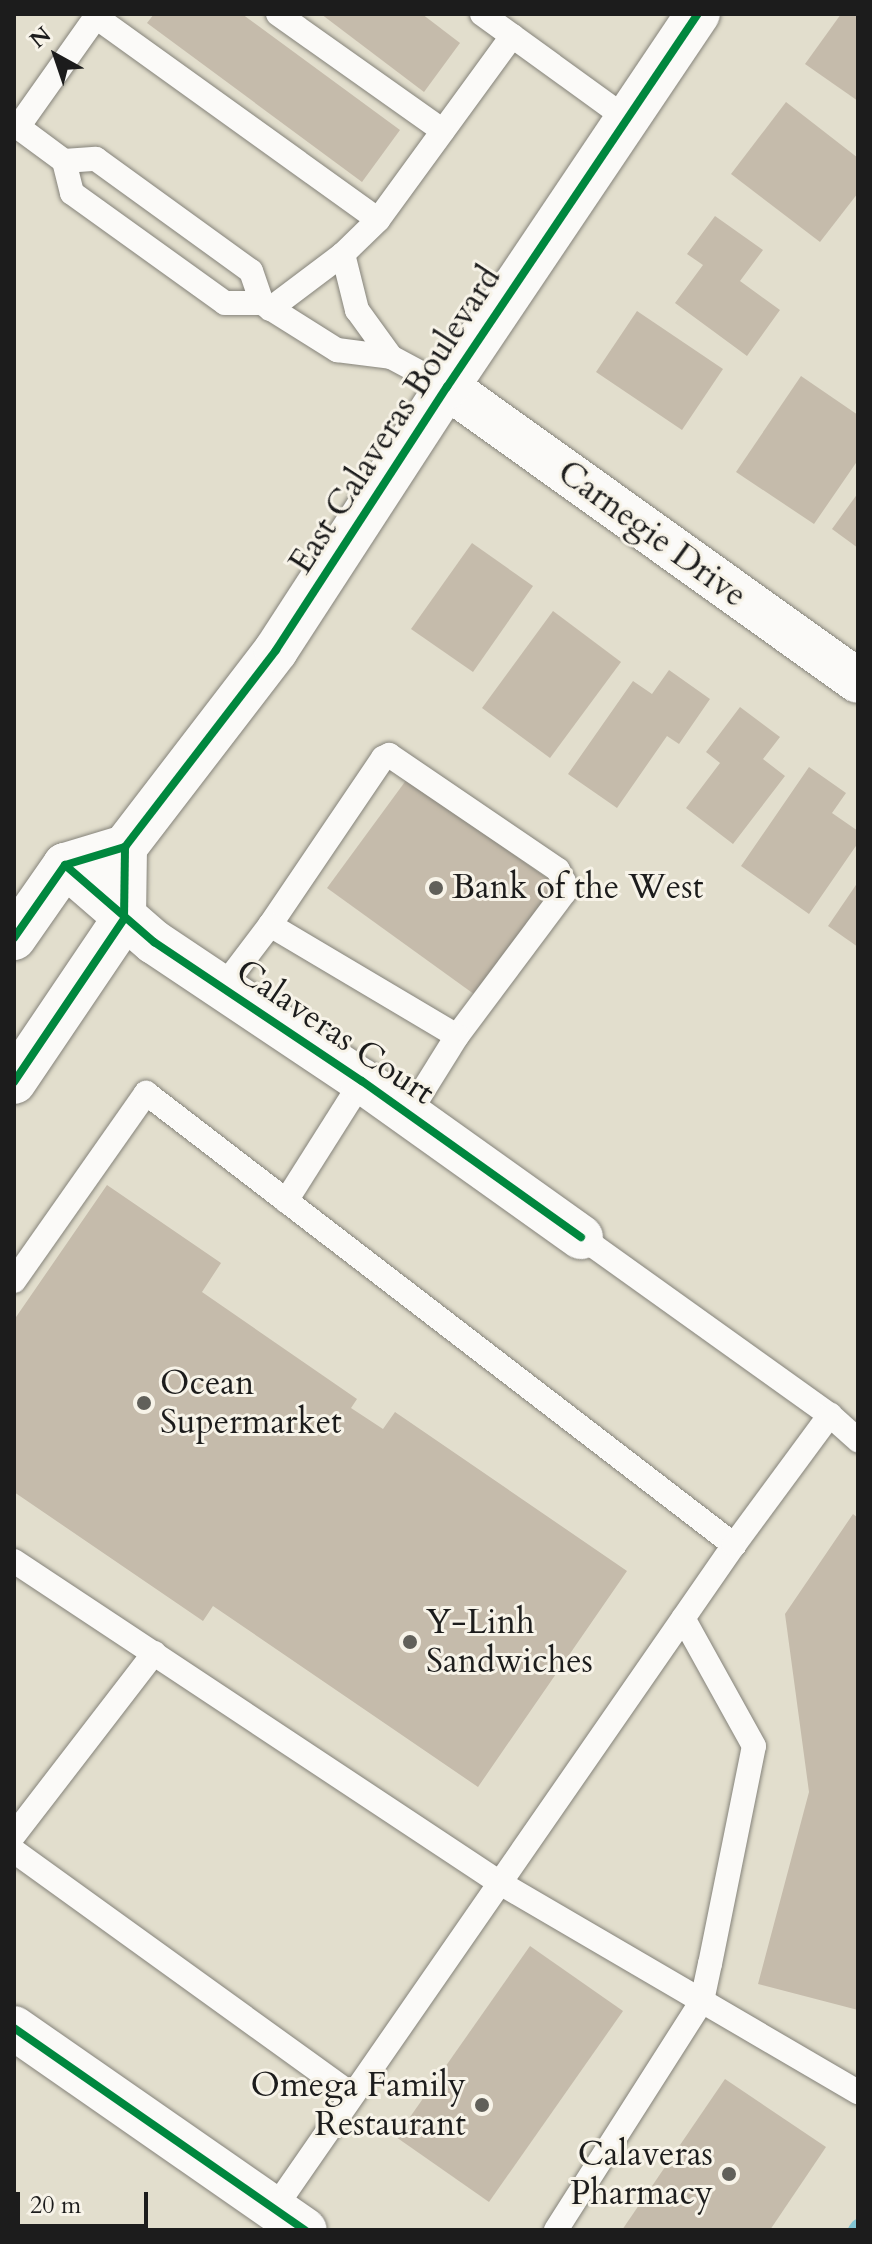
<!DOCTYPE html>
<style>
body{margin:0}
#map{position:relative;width:872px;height:2244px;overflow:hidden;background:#e2decd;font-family:Cardo,serif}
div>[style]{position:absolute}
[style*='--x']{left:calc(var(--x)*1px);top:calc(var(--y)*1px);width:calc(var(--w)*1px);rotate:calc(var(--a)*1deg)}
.stream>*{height:14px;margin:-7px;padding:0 7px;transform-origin:7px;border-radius:7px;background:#82c5d4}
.building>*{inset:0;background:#c5bbab}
.roads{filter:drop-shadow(0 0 2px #85837a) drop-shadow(0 0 2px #85837a)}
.service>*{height:24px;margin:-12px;padding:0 12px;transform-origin:12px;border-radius:12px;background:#fbfaf8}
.minor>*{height:44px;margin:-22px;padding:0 22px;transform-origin:22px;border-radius:22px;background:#fbfaf8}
.secondary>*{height:44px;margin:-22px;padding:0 22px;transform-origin:22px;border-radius:22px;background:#fbfaf8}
.cycleway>*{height:8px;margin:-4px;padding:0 4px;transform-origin:4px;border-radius:4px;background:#00873e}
.dots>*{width:22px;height:22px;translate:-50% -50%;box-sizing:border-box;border:4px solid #f7f3e8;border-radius:50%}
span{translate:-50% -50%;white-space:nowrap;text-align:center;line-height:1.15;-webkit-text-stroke:6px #f7f3e8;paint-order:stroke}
.street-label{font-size:34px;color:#1c1c1c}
.poi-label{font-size:34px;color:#1c1c1c}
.left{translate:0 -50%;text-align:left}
.right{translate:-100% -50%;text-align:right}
.frame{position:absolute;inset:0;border:16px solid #1c1c1c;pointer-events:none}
.north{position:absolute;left:16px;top:16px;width:80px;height:80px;-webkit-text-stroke:6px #f7f3e8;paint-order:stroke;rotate:320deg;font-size:22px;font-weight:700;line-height:32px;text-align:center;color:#1c1c1c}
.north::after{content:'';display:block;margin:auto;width:28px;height:36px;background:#1c1c1c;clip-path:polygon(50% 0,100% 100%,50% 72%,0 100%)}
.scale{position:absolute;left:16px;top:2192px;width:132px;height:36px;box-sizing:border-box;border:4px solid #1c1c1c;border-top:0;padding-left:10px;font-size:24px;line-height:28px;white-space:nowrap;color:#1c1c1c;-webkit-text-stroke:6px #f7f3e8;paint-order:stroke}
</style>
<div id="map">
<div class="stream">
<div style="--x:855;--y:2230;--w:5;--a:-53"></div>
</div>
<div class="building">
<div style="clip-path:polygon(154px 14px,242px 14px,400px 130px,362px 182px,147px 23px)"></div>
<div style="clip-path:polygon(321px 14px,422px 14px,460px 43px,424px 92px)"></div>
<div style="clip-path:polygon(841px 14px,858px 16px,858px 101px,805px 64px)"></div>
<div style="clip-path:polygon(786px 102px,858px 158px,858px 193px,820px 242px,731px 174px)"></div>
<div style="clip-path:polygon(715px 216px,763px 250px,740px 281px,780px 310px,747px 356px,675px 303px,703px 265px,687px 254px)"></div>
<div style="clip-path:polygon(637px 311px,723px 369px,682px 430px,596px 372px)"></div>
<div style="clip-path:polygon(801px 376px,858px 415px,858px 460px,814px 524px,736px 472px)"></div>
<div style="clip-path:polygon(858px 493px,858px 548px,832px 529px)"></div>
<div style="clip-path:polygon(472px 543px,533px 586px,473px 672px,411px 629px)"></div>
<div style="clip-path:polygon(553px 611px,621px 662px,550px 758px,482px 708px)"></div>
<div style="clip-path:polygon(669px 670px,710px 699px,679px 744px,667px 736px,617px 808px,568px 774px,633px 681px,652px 694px)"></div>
<div style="clip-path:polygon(740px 707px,780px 737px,763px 759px,785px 776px,733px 844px,686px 808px,720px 763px,706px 752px)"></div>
<div style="clip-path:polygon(809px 767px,846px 793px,832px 813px,858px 831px,858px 843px,809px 914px,741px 866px)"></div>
<div style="clip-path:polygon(407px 779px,558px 886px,478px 997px,327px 888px)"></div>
<div style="clip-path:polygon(858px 882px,858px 947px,828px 926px)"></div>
<div style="clip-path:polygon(107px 1185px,221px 1263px,202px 1292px,357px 1399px,351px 1408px,383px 1429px,395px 1412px,627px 1571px,478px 1787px,213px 1606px,203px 1621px,14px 1492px,14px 1320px)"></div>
<div style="clip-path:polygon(853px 1514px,858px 1518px,858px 2010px,758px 1984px,809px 1792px,785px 1614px)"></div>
<div style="clip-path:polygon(530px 1946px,623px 2011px,489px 2202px,396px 2137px)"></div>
<div style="clip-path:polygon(725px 2079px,826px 2147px,770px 2230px,622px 2230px)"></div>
</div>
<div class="roads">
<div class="service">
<div style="--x:98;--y:14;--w:138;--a:125.3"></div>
<div style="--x:18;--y:127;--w:57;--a:36.5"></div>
<div style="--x:64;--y:161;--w:33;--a:76"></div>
<div style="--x:72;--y:193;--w:188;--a:35.7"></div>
<div style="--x:225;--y:303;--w:37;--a:0"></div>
<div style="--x:262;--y:303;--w:89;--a:32.1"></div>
<div style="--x:337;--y:350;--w:54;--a:7.4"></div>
<div style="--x:391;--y:357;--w:64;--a:28.2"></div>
<div style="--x:278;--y:14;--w:202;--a:35.3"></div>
<div style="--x:482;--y:14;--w:179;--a:35.9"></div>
<div style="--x:96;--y:17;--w:347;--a:35.7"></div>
<div style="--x:378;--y:220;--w:228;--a:-53.9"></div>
<div style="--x:64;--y:161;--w:32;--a:-4"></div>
<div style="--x:96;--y:159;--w:191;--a:35.9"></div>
<div style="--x:251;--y:271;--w:34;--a:71"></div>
<div style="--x:343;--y:254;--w:58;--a:76"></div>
<div style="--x:357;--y:310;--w:58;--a:54.1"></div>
<div style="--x:270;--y:309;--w:91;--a:-37"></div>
<div style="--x:343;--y:254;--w:49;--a:-44.2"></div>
<div style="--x:270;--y:925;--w:202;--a:-55.9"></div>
<div style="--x:383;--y:758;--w:7;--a:-27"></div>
<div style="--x:389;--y:755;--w:204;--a:34.2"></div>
<div style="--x:558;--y:870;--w:13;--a:63"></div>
<div style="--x:564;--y:882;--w:11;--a:90"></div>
<div style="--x:564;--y:893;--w:179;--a:126.8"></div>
<div style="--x:223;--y:987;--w:78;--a:-52.8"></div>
<div style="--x:270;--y:925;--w:217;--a:30.7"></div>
<div style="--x:457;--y:1036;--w:91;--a:121.9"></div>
<div style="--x:286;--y:1201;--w:142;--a:-57.7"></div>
<div style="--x:581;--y:1237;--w:306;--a:35.6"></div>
<div style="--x:830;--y:1415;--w:38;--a:42"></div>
<div style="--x:14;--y:1281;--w:230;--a:-54.9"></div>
<div style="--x:146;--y:1093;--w:742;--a:37.55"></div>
<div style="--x:14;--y:1561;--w:583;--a:33.53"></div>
<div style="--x:500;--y:1883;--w:415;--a:30.3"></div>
<div style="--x:14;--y:1835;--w:230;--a:-52.4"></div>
<div style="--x:14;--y:1851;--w:417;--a:35.8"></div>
<div style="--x:274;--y:2209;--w:808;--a:-55.29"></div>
<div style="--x:734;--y:1545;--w:162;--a:-53.6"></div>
<div style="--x:556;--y:2230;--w:272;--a:-57.5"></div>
<div style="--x:702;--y:2001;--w:38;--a:-78"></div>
<div style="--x:710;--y:1964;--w:222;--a:-78.6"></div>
<div style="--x:754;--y:1746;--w:146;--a:-119"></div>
</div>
<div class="minor">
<div style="--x:447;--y:387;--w:505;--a:35.58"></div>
<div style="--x:65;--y:865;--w:118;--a:40.9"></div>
<div style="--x:154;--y:942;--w:250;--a:33.8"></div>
<div style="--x:362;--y:1081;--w:269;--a:35.5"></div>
</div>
<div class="secondary">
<div style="--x:14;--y:938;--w:89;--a:-55.1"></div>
<div style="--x:65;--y:865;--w:63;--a:-16.7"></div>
<div style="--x:125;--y:847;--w:248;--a:-52.5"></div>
<div style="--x:276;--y:650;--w:314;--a:-57"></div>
<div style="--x:447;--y:387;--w:450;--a:-56.1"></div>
<div style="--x:14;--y:1082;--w:197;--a:-56"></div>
<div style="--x:124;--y:919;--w:72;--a:-89.2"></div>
<div style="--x:14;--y:2028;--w:354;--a:34.8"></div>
</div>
</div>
<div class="cycleway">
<div style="--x:65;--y:865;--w:118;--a:40.9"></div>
<div style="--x:154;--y:942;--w:250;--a:33.8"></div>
<div style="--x:362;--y:1081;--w:269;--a:35.5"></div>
<div style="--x:14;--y:938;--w:89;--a:-55.1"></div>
<div style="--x:65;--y:865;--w:63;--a:-16.7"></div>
<div style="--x:125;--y:847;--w:248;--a:-52.5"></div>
<div style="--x:276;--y:650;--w:314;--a:-57"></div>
<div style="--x:447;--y:387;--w:450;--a:-56.1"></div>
<div style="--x:14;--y:1082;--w:197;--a:-56"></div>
<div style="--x:124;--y:919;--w:72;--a:-89.2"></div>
<div style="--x:14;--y:2028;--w:354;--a:34.8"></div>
</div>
<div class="dots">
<div style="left:436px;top:888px;background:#61605a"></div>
<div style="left:144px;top:1403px;background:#61605a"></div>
<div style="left:410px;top:1642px;background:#61605a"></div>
<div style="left:482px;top:2105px;background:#61605a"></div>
<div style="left:729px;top:2174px;background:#61605a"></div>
</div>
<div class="street-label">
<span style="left:395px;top:420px;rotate:-57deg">East Calaveras Boulevard</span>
<span style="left:652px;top:534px;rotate:36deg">Carnegie Drive</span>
<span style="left:335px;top:1032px;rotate:34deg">Calaveras Court</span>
</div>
<div class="poi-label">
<span class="left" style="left:452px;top:888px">Bank of the West</span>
<span class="left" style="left:160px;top:1403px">Ocean<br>Supermarket</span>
<span class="left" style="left:426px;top:1642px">Y-Linh<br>Sandwiches</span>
<span class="right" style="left:466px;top:2105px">Omega Family<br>Restaurant</span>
<span class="right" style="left:713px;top:2174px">Calaveras<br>Pharmacy</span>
</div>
<div class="frame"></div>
<div class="north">N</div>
<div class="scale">20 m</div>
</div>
